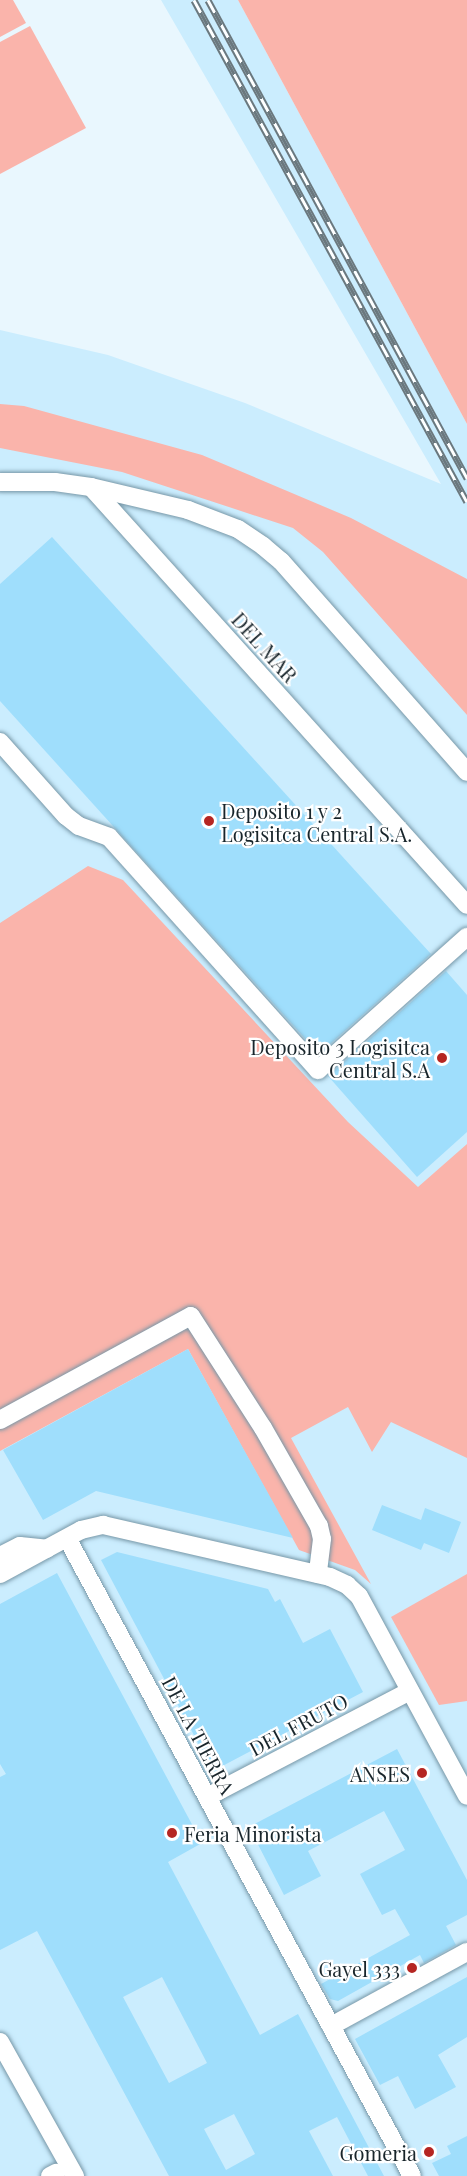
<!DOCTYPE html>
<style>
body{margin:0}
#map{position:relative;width:467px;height:2176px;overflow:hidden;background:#e9f7fe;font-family:"Playfair Display",serif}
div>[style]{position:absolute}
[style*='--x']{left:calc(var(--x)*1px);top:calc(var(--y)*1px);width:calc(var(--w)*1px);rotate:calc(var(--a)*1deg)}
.built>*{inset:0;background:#cbedfe}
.green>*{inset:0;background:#fab4ab}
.building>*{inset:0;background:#9fdefc}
.roads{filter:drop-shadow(0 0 2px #7797a7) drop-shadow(0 0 2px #7797a7)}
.minor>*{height:18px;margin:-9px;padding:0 9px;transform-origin:9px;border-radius:9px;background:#fff}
.rail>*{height:7px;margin-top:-3.5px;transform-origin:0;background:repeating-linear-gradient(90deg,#fff 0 14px,#6b787e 0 28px);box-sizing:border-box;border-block:2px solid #6b787e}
.dots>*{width:16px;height:16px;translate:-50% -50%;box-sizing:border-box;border:3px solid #fff;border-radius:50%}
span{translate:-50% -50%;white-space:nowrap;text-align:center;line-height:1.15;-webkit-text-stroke:4.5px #fff;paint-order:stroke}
.street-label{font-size:20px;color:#18252b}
.poi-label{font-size:20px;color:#18252b}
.left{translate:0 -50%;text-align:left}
.right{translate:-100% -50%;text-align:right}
</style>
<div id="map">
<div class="built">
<div style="clip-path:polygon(161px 0,238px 0,467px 424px,467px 2176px,0 2176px,0 330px,108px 355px,245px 403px,441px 484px)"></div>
</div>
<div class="green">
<div style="clip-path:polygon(0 0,13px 0,26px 23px,0 37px)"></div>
<div style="clip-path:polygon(238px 0,467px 0,467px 424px)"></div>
<div style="clip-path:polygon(30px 26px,86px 128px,0 174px,0 42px)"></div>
<div style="clip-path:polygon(0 404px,24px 406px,202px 455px,351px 518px,467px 579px,467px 715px,323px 552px,293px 528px,122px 472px,0 448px)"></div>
<div style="clip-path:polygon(88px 866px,123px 880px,348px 1122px,418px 1187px,467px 1144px,467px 1458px,391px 1422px,372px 1452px,348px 1407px,291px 1438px,371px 1584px,355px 1570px,299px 1550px,188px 1349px,0 1451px,0 923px)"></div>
<div style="clip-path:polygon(467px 1574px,467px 1701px,439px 1705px,391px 1617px)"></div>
</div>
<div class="building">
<div style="clip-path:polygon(52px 537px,431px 954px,319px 1054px,0 701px,0 584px)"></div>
<div style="clip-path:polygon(446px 971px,467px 995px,467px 1132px,417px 1177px,328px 1076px)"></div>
<div style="clip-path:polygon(188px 1349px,293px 1538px,96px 1491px,43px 1520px,3px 1450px)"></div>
<div style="clip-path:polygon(382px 1505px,421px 1520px,425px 1508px,461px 1522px,449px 1553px,424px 1543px,421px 1550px,372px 1530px)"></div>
<div style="clip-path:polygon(117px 1552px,268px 1589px,275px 1602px,280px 1599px,303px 1643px,330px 1629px,363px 1692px,213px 1771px,101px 1560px)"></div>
<div style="clip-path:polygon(evenodd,57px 1573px,202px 1843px,168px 1862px,260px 2035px,298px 2014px,384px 2176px,368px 2176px,337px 2117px,309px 2131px,333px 2176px,169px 2176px,37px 1931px,0 1950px,0 1777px,6px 1774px,0 1764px,0 1604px,57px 1573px,162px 1977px,207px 2063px,169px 2083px,123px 1997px,162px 1977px,57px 1573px,234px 2114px,255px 2154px,226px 2170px,204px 2129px,234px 2114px)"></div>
<div style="clip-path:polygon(397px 1749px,467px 1880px,467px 1915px,446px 1926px,456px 1945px,424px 1963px,420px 1955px,338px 2001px,330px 1999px,321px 1984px,410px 1935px,395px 1909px,382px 1915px,360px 1874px,405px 1850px,384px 1811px,308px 1851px,321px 1876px,284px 1895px,249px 1827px)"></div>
<div style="clip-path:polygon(467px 1977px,467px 2037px,438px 2055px,456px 2087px,415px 2109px,398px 2076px,380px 2085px,355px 2039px)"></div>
<div style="clip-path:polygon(467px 2136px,467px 2176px,439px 2176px,432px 2163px,451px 2154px,447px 2146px)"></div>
</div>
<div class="roads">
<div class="minor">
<div style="--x:0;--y:482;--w:55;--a:0"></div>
<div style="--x:55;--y:482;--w:36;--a:8"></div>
<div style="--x:91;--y:487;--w:562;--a:48.03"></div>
<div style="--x:91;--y:487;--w:100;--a:13.3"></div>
<div style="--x:188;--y:510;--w:53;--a:20.8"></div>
<div style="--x:238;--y:529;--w:30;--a:34"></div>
<div style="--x:263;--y:546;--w:23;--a:40"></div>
<div style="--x:281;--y:561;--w:281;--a:48.6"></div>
<div style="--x:0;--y:742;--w:99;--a:48.3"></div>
<div style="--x:66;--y:816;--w:16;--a:38"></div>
<div style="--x:79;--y:826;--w:32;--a:20"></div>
<div style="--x:109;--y:837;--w:313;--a:48.1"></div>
<div style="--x:318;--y:1070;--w:200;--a:-41.8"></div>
<div style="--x:0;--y:1420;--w:217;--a:-28.6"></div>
<div style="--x:191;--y:1316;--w:133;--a:57.3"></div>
<div style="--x:263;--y:1428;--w:113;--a:60.3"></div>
<div style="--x:319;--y:1526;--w:13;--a:77"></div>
<div style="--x:322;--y:1539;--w:35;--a:97"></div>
<div style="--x:67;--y:1538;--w:725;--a:61.6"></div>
<div style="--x:0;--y:1556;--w:22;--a:-27"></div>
<div style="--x:20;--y:1546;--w:27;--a:6"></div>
<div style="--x:0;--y:1574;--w:92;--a:-28.5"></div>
<div style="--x:81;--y:1530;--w:23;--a:-13"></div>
<div style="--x:103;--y:1525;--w:233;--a:12.9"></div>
<div style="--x:330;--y:1577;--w:19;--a:25"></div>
<div style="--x:347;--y:1585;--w:16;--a:43"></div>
<div style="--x:359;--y:1596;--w:227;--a:61.6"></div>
<div style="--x:207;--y:1797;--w:229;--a:-27.6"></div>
<div style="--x:331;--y:2026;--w:155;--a:-28.6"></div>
<div style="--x:0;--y:2042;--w:154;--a:60.8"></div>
<div style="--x:50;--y:2176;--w:7;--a:-27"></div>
</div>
</div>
<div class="rail">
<div style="--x:194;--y:0;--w:571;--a:61.46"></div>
<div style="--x:208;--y:0;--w:544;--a:61.55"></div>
</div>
<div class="dots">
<div style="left:209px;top:821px;background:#b52622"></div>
<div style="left:442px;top:1058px;background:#b52622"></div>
<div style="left:422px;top:1773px;background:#b52622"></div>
<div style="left:172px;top:1833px;background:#b52622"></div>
<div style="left:412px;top:1968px;background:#b52622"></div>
<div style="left:429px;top:2152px;background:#b52622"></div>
</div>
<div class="street-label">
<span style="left:265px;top:647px;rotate:48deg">DEL MAR</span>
<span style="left:298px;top:1724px;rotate:-28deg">DEL FRUTO</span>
<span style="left:199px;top:1735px;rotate:62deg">DE LA TIERRA</span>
</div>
<div class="poi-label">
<span class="left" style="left:221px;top:822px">Deposito 1 y 2<br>Logisitca Central S.A.</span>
<span class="right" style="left:430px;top:1058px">Deposito 3 Logisitca<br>Central S.A</span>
<span class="right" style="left:410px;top:1773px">ANSES</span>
<span class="left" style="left:184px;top:1833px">Feria Minorista</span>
<span class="right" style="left:400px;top:1968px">Gayel 333</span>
<span class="right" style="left:417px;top:2152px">Gomeria</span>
</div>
</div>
